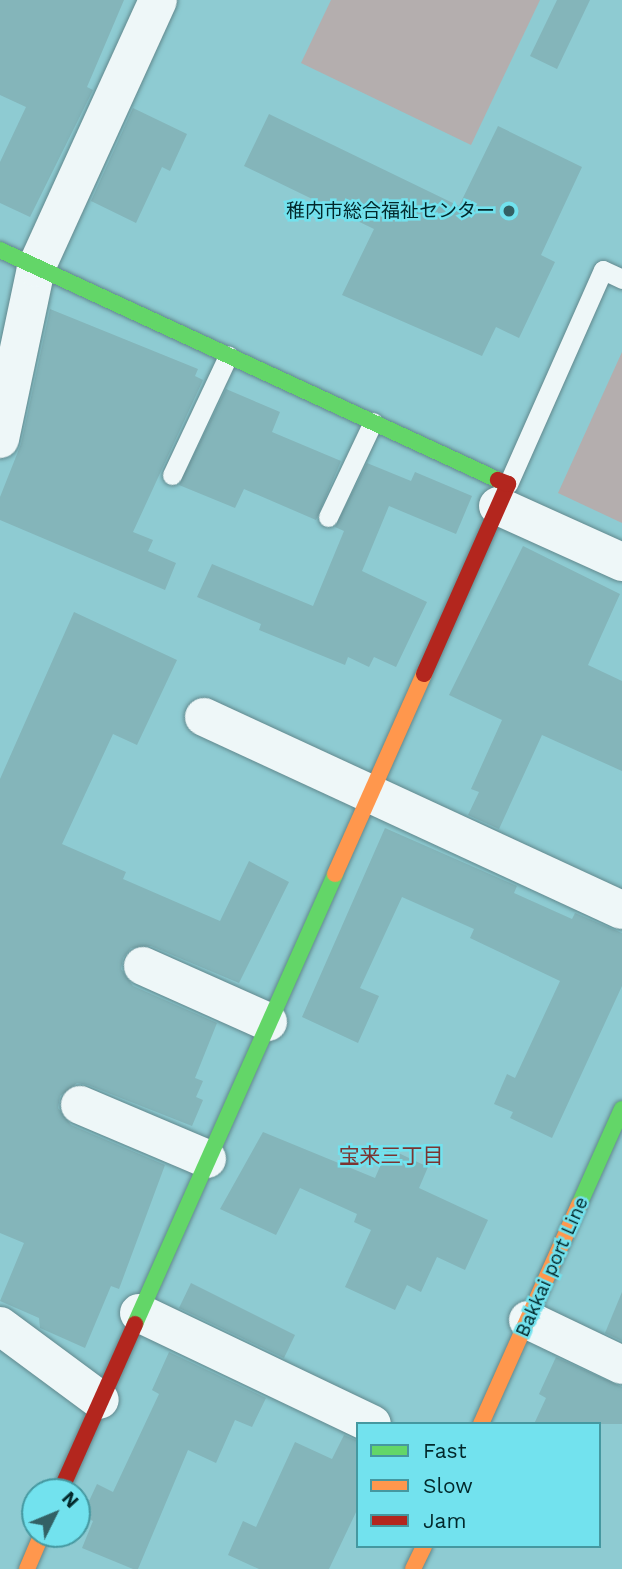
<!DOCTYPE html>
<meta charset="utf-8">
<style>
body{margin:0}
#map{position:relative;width:622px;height:1569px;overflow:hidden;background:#8ecbd2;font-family:"Work Sans","Noto Sans JP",sans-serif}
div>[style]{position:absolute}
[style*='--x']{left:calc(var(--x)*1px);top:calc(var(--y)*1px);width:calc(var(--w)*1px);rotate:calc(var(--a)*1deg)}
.green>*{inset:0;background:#b4aeae}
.building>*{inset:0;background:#84b5ba}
.roads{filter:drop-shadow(0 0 2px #61888d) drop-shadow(0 0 2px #61888d)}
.lane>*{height:19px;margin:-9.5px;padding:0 9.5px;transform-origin:9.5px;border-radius:9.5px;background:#eef7f8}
.street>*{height:38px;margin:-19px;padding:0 19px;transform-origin:19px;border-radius:19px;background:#eef7f8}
.fast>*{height:16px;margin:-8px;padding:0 8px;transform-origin:8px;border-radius:8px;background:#63d668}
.slow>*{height:16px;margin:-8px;padding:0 8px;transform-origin:8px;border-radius:8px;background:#ff974d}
.jam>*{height:16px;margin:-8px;padding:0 8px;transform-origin:8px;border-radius:8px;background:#b3261e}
.dots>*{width:19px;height:19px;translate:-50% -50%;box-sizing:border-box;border:4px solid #72e2ee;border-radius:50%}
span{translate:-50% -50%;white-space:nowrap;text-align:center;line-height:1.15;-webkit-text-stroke:5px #72e2ee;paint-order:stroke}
.poi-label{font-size:19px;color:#02282b}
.right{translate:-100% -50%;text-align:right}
.street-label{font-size:19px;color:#02282b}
.neighbourhood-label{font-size:21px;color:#7b3431}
.legend{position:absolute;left:356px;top:1422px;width:245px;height:126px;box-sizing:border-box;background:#72e2ee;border:2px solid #4598a0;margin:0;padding:9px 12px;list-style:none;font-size:21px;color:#02282b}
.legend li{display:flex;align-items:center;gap:14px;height:35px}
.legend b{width:35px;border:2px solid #4598a0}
.north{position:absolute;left:21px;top:1478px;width:70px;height:70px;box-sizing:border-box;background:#72e2ee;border:2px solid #4598a0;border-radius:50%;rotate:47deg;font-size:19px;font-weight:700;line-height:28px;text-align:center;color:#02282b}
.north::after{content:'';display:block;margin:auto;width:24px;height:32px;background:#336165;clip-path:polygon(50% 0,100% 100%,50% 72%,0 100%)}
</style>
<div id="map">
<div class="green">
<div style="clip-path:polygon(331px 0,540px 0,471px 145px,301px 63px)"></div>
<div style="clip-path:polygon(622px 352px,622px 523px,558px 493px)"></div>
</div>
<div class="building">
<div style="clip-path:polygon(0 0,124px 0,87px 87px,93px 90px,30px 217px,0 203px,0 162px,26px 107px,0 95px)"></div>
<div style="clip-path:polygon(557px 0,590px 0,557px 69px,530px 56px)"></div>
<div style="clip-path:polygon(133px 108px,187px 134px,170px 171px,162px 167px,136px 223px,91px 201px)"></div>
<div style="clip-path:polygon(269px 114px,459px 206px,498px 126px,582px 167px,541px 255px,555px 262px,519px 338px,496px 327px,482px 356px,342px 295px,374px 229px,244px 166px)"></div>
<div style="clip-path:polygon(50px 309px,198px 369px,195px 376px,203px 380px,133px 532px,153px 540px,148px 551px,176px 563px,165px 590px,0 520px,0 497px,21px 444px)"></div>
<div style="clip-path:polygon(226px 389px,280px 412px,272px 432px,341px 461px,316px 520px,244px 489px,235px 508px,179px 485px)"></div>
<div style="clip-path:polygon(367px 463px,411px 481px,415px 472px,472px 496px,456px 534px,389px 506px,362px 571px,427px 602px,396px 667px,374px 657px,369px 667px,348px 657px,345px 665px,259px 630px,261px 624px,197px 597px,212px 564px,313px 606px,344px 531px,335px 527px)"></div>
<div style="clip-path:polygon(523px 546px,620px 594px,588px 665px,622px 681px,622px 771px,542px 735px,499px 829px,468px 815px,479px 792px,471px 789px,502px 720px,449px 695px)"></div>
<div style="clip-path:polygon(74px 612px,177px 660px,137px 745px,113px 734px,62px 844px,126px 872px,123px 879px,220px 921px,249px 861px,289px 882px,239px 983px,151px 946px,131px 948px,123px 958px,121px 969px,133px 986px,217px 1023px,195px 1078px,203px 1081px,196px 1097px,203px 1100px,192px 1126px,88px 1085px,77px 1083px,60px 1096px,58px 1108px,71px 1125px,165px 1165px,119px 1289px,111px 1286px,85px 1348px,40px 1328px,39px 1318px,0 1301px,24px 1243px,0 1233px,0 779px)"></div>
<div style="clip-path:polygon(385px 828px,517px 886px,514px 893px,572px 919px,575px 913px,622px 933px,622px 986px,552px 1138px,510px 1118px,513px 1112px,494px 1104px,507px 1074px,515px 1078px,560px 981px,470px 938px,474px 929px,402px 897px,360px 988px,379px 996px,358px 1043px,302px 1017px)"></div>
<div style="clip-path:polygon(263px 1132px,375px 1178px,388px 1148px,428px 1167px,419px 1188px,488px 1220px,465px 1270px,437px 1257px,421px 1292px,407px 1285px,395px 1310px,345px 1287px,371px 1230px,354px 1222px,357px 1214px,300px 1188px,276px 1235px,220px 1209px)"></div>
<div style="clip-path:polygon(191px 1283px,295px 1335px,284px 1358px,179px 1308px)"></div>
<div style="clip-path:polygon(622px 1292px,622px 1341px,605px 1333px)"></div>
<div style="clip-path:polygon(169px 1352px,266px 1398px,252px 1427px,235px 1420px,216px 1463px,188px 1450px,138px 1569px,133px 1569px,82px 1548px,93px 1521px,82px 1516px,97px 1484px,113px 1492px,159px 1394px,152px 1390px)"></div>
<div style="clip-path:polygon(556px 1357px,622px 1387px,622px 1424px,534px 1424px,546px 1398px,539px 1394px)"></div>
<div style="clip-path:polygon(344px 1435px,358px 1441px,358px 1508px,329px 1569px,259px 1569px,228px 1555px,243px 1521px,256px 1527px,295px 1442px,332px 1459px)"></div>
</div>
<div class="roads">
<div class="lane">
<div style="--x:172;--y:475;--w:132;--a:-64.8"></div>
<div style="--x:508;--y:484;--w:234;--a:-66.1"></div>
<div style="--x:603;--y:270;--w:21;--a:25"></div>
<div style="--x:328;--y:517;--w:105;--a:-64.7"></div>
</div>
<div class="street">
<div style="--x:0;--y:439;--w:175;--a:-78.1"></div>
<div style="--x:36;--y:268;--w:294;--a:-65.5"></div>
<div style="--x:498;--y:506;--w:136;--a:24.3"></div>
<div style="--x:204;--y:717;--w:460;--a:24.8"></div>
<div style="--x:143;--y:966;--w:137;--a:24.1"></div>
<div style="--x:80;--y:1105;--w:138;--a:23"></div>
<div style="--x:139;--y:1313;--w:258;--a:25.5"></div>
<div style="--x:528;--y:1320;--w:104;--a:25.6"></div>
<div style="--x:0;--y:1326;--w:124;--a:36.5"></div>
</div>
<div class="fast">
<div style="--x:0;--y:250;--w:549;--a:24.79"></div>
<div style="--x:579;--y:1205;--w:105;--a:-65.9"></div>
<div style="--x:135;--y:1324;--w:492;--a:-66"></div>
</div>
<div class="slow">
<div style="--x:335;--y:874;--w:219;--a:-66"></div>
<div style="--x:481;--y:1424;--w:240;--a:-65.9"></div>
<div style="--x:27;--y:1569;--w:38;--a:-67"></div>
<div style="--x:413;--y:1569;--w:25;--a:-64"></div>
</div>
<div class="jam">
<div style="--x:424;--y:674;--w:208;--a:-66.1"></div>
<div style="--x:508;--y:484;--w:11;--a:-158"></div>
<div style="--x:60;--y:1492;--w:184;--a:-65.9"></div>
</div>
</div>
<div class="dots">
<div style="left:509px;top:211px;background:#336165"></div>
</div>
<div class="poi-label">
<span class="right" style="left:495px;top:211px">稚内市総合福祉センター</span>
</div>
<div class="street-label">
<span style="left:552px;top:1267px;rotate:-66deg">Bakkai port Line</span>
</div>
<div class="neighbourhood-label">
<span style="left:391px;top:1156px">宝来三丁目</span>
</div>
<ul class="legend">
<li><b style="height:9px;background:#63d668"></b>Fast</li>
<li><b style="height:9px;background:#ff974d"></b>Slow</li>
<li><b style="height:9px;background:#b3261e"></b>Jam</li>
</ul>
<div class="north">N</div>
</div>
